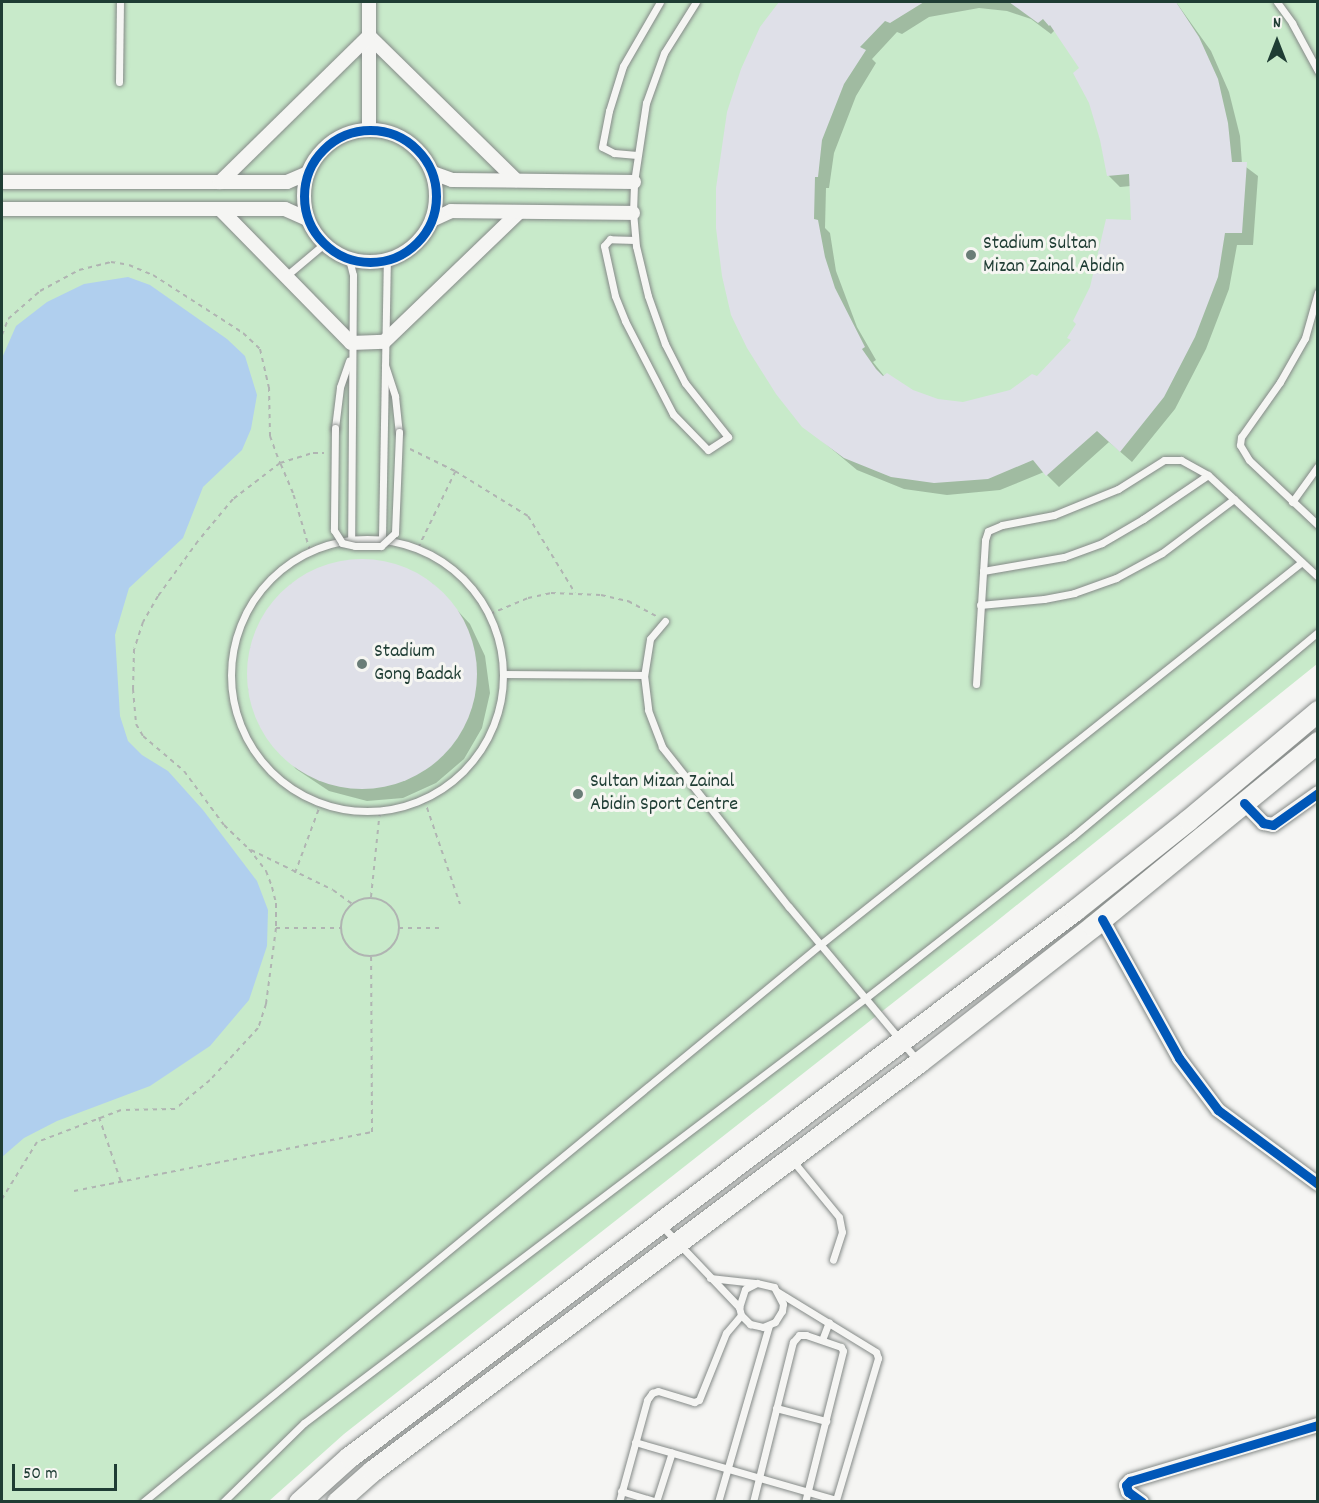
<!DOCTYPE html>
<style>
body{margin:0}
#map{position:relative;width:1319px;height:1503px;overflow:hidden;background:#f5f5f3;font-family:Dekko,sans-serif}
div>[style]{position:absolute}
[style*='--x']{left:calc(var(--x)*1px);top:calc(var(--y)*1px);width:calc(var(--w)*1px);rotate:calc(var(--a)*1deg)}
.green>*{inset:0;background:#c8eaca}
.water>*{inset:0;background:#b0cfee}
.shadow>*{inset:0;background:#0003}
.building>*{inset:0;background:#dfe0e8}
.round{border-radius:50%}
.path>*{height:2px;margin-top:-1px;transform-origin:0;background:repeating-linear-gradient(90deg,#b0b4b2 0 4.5px,transparent 0 9px)}
.path>.ring{margin:-1px;padding:0;box-sizing:content-box;background:none;border:2px solid #b0b4b2;border-radius:50%}
.roads{filter:drop-shadow(0 0 2px #858a88) drop-shadow(0 0 2px #858a88)}
.service>*{height:7px;margin:-3.5px;padding:0 3.5px;transform-origin:3.5px;border-radius:3.5px;background:#f5f5f3}
.service>.ring{margin:-3.5px;padding:0;box-sizing:content-box;background:none;border:7px solid #f5f5f3;border-radius:50%}
.minor>*{height:14px;margin:-7px;padding:0 7px;transform-origin:7px;border-radius:7px;background:#f5f5f3}
.minor>.ring{margin:-7px;padding:0;box-sizing:content-box;background:none;border:14px solid #f5f5f3;border-radius:50%}
.primary>*{height:21px;margin:-10.5px;padding:0 10.5px;transform-origin:10.5px;border-radius:10.5px;background:#f5f5f3}
.bridges{filter:drop-shadow(0 0 2px #858a88) drop-shadow(0 0 2px #858a88)}
.service-bridge>*{height:7px;margin:-3.5px;padding:0 3.5px;transform-origin:3.5px;border-radius:3.5px;background:#f5f5f3}
.cycleway>*{height:9px;margin:-4.5px;padding:0 4.5px;transform-origin:4.5px;border-radius:4.5px;background:#0057b8}
.cycleway>.ring{margin:-4.5px;padding:0;box-sizing:content-box;background:none;border:9px solid #0057b8;border-radius:50%}
.dots>*{width:16px;height:16px;translate:-50% -50%;box-sizing:border-box;border:3px solid #f6f6f2;border-radius:50%}
span{translate:-50% -50%;white-space:nowrap;text-align:center;line-height:1.15;-webkit-text-stroke:6px #f6f6f2;paint-order:stroke}
.poi-label{font-size:20px;color:#1f3d34}
.left{translate:0 -50%;text-align:left}
.frame{position:absolute;inset:0;border:3px solid #1f3d34;pointer-events:none}
.north{position:absolute;left:1247px;top:12px;width:60px;height:60px;-webkit-text-stroke:4px #f6f6f2;paint-order:stroke;rotate:0deg;font-size:16px;font-weight:700;line-height:24px;text-align:center;color:#1f3d34}
.north::after{content:'';display:block;margin:auto;width:21px;height:27px;background:#1f3d34;clip-path:polygon(50% 0,100% 100%,50% 72%,0 100%)}
.scale{position:absolute;left:12px;top:1464px;width:105px;height:27px;box-sizing:border-box;border:3px solid #1f3d34;border-top:0;padding-left:8px;font-size:18px;line-height:21px;white-space:nowrap;color:#1f3d34;-webkit-text-stroke:4px #f6f6f2;paint-order:stroke}
</style>
<div id="map">
<div class="green">
<div style="clip-path:polygon(2px 2px,1317px 2px,1317px 664px,992px 925px,344px 1434px,269px 1501px,2px 1502px)"></div>
</div>
<div class="water">
<div style="clip-path:polygon(128px 277px,150px 285px,227px 339px,245px 356px,257px 395px,251px 429px,242px 450px,203px 487px,183px 538px,129px 588px,115px 635px,120px 716px,128px 741px,142px 755px,168px 771px,203px 810px,257px 881px,268px 910px,267px 946px,249px 1000px,210px 1046px,150px 1086px,57px 1121px,24px 1138px,2px 1157px,2px 358px,16px 326px,47px 302px,84px 284px)"></div>
</div>
<div class="shadow">
<div style="clip-path:polygon(evenodd,781px 2px,1176px 2px,1211px 51px,1229px 92px,1240px 136px,1242px 164px,1258px 176px,1253px 245px,1237px 245px,1229px 289px,1206px 349px,1175px 409px,1132px 462px,1109px 442px,1059px 487px,1044px 472px,1000px 490px,947px 495px,904px 489px,857px 470px,804px 426px,761px 28px,781px 2px,979px 8px,1007px 11px,1031px 19px,1051px 34px,1055px 30px,1081px 69px,1102px 140px,1108px 175px,1120px 187px,1131px 186px,1132px 221px,1072px 341px,1038px 378px,1011px 392px,963px 403px,938px 400px,912px 392px,885px 377px,873px 362px,876px 360px,857px 327px,836px 271px,830px 233px,825px 228px,826px 188px,829px 188px,834px 153px,856px 96px,876px 63px,872px 59px,897px 32px,902px 34px,929px 17px,979px 8px)"></div>
<div style="clip-path:polygon(365px 560px,401px 567px,433px 584px,445px 597px,470px 624px,485px 656px,490px 693px,482px 728px,464px 759px,436px 783px,403px 798px,367px 801px,329px 791px,296px 769px,260px 726px,248px 688px,250px 649px,265px 614px,291px 584px,326px 566px)"></div>
</div>
<div class="building">
<div style="clip-path:polygon(779px 2px,924px 2px,890px 23px,885px 21px,860px 47px,866px 50px,844px 84px,822px 140px,818px 177px,815px 177px,814px 219px,818px 220px,825px 257px,835px 288px,865px 347px,862px 349px,876px 369px,883px 376px,887px 373px,913px 390px,938px 399px,963px 402px,1010px 390px,1032px 374px,1037px 376px,1071px 340px,1067px 338px,1076px 324px,1073px 321px,1090px 287px,1106px 219px,1131px 220px,1129px 174px,1107px 176px,1100px 140px,1089px 103px,1073px 73px,1079px 68px,1050px 25px,1049px 26px,1043px 19px,1038px 23px,1009px 2px,1176px 2px,1199px 37px,1218px 79px,1228px 123px,1232px 162px,1247px 162px,1242px 233px,1225px 233px,1218px 277px,1195px 337px,1164px 397px,1120px 452px,1097px 431px,1046px 476px,1033px 460px,988px 479px,934px 483px,891px 477px,844px 458px,802px 427px,776px 394px,747px 348px,731px 315px,722px 276px,716px 228px,716px 188px,727px 112px,741px 69px,760px 27px)"></div>
<div class="round" style="left:247px;top:559px;width:230px;height:230px"></div>
</div>
<div class="path">
<div style="--x:2;--y:335;--w:17;--a:-69"></div>
<div style="--x:8;--y:319;--w:43;--a:-41.2"></div>
<div style="--x:40;--y:291;--w:44;--a:-28.3"></div>
<div style="--x:79;--y:270;--w:33;--a:-14"></div>
<div style="--x:111;--y:262;--w:18;--a:9"></div>
<div style="--x:129;--y:265;--w:26;--a:23"></div>
<div style="--x:153;--y:275;--w:107;--a:32.8"></div>
<div style="--x:243;--y:333;--w:23;--a:43"></div>
<div style="--x:260;--y:349;--w:39;--a:77"></div>
<div style="--x:269;--y:387;--w:49;--a:88.8"></div>
<div style="--x:270;--y:436;--w:29;--a:70"></div>
<div style="--x:280;--y:463;--w:59;--a:142.5"></div>
<div style="--x:233;--y:499;--w:55;--a:129.8"></div>
<div style="--x:198;--y:541;--w:68;--a:126"></div>
<div style="--x:158;--y:596;--w:30;--a:120"></div>
<div style="--x:143;--y:622;--w:28;--a:108"></div>
<div style="--x:134;--y:649;--w:40;--a:91.4"></div>
<div style="--x:133;--y:689;--w:35;--a:85"></div>
<div style="--x:136;--y:724;--w:14;--a:60"></div>
<div style="--x:143;--y:736;--w:54;--a:40.5"></div>
<div style="--x:184;--y:771;--w:67;--a:53.5"></div>
<div style="--x:224;--y:825;--w:35;--a:44"></div>
<div style="--x:249;--y:849;--w:28;--a:52"></div>
<div style="--x:266;--y:871;--w:17;--a:69"></div>
<div style="--x:272;--y:887;--w:16;--a:76"></div>
<div style="--x:276;--y:903;--w:25;--a:90"></div>
<div style="--x:276;--y:928;--w:77;--a:97.5"></div>
<div style="--x:266;--y:1004;--w:25;--a:108"></div>
<div style="--x:258;--y:1028;--w:71;--a:132.7"></div>
<div style="--x:210;--y:1080;--w:45;--a:140.4"></div>
<div style="--x:175;--y:1109;--w:54;--a:178.9"></div>
<div style="--x:121;--y:1110;--w:90;--a:159.1"></div>
<div style="--x:37;--y:1142;--w:67;--a:121.6"></div>
<div style="--x:410;--y:449;--w:50;--a:26.1"></div>
<div style="--x:455;--y:471;--w:86;--a:31.7"></div>
<div style="--x:528;--y:516;--w:90;--a:58.6"></div>
<div style="--x:418;--y:548;--w:85;--a:-64"></div>
<div style="--x:310;--y:551;--w:60;--a:-106.3"></div>
<div style="--x:293;--y:493;--w:33;--a:-113"></div>
<div style="--x:280;--y:463;--w:34;--a:-17"></div>
<div style="--x:313;--y:453;--w:11;--a:0"></div>
<div style="--x:490;--y:614;--w:41;--a:-22.8"></div>
<div style="--x:528;--y:598;--w:24;--a:-12"></div>
<div style="--x:551;--y:593;--w:50;--a:2.3"></div>
<div style="--x:601;--y:595;--w:28;--a:13"></div>
<div style="--x:628;--y:601;--w:32;--a:28"></div>
<div style="--x:424;--y:799;--w:111;--a:71.1"></div>
<div style="--x:251;--y:850;--w:91;--a:26"></div>
<div style="--x:333;--y:890;--w:24;--a:36"></div>
<div style="--x:295;--y:873;--w:75;--a:-69.6"></div>
<div style="--x:371;--y:897;--w:87;--a:-84.1"></div>
<div class="ring" style="left:341px;top:898px;width:56px;height:56px"></div>
<div style="--x:276;--y:928;--w:65;--a:0"></div>
<div style="--x:399;--y:928;--w:45;--a:0"></div>
<div style="--x:99;--y:1117;--w:69;--a:71.3"></div>
<div style="--x:74;--y:1191;--w:304;--a:-11.2"></div>
<div style="--x:372;--y:1132;--w:176;--a:-90.3"></div>
</div>
<div class="roads">
<div class="service">
<div style="--x:1277;--y:2;--w:26;--a:54"></div>
<div style="--x:1292;--y:23;--w:55;--a:61.6"></div>
<div style="--x:119;--y:82;--w:80;--a:-89.3"></div>
<div style="--x:637;--y:155;--w:23;--a:-175"></div>
<div style="--x:614;--y:153;--w:13;--a:-153"></div>
<div style="--x:602;--y:147;--w:37;--a:-79"></div>
<div style="--x:609;--y:111;--w:47;--a:-72.7"></div>
<div style="--x:623;--y:66;--w:74;--a:-60"></div>
<div style="--x:635;--y:240;--w:25;--a:-178"></div>
<div style="--x:610;--y:239;--w:9;--a:131"></div>
<div style="--x:604;--y:246;--w:51;--a:77.6"></div>
<div style="--x:615;--y:296;--w:27;--a:68"></div>
<div style="--x:625;--y:321;--w:105;--a:62.7"></div>
<div style="--x:673;--y:414;--w:50;--a:45.8"></div>
<div style="--x:708;--y:450;--w:24;--a:-33"></div>
<div style="--x:728;--y:437;--w:69;--a:-128.5"></div>
<div style="--x:685;--y:383;--w:44;--a:-117.1"></div>
<div style="--x:665;--y:344;--w:51;--a:-109.5"></div>
<div style="--x:648;--y:296;--w:51;--a:-103.5"></div>
<div style="--x:636;--y:246;--w:33;--a:-95"></div>
<div style="--x:633;--y:213;--w:31;--a:-88"></div>
<div style="--x:634;--y:182;--w:80;--a:-81.4"></div>
<div style="--x:646;--y:103;--w:53;--a:-70.2"></div>
<div style="--x:664;--y:53;--w:60;--a:-57.9"></div>
<div style="--x:349;--y:259;--w:16;--a:76"></div>
<div style="--x:353;--y:275;--w:265;--a:90.4"></div>
<div style="--x:286;--y:276;--w:50;--a:-40.1"></div>
<div style="--x:1318;--y:292;--w:48;--a:105.8"></div>
<div style="--x:1305;--y:338;--w:51;--a:119.6"></div>
<div style="--x:1280;--y:382;--w:67;--a:125.3"></div>
<div style="--x:1241;--y:437;--w:8;--a:97"></div>
<div style="--x:1240;--y:445;--w:17;--a:59"></div>
<div style="--x:1249;--y:460;--w:95;--a:43.3"></div>
<div style="--x:385;--y:365;--w:33;--a:72"></div>
<div style="--x:395;--y:396;--w:36;--a:84"></div>
<div style="--x:335;--y:428;--w:41;--a:-83"></div>
<div style="--x:340;--y:387;--w:28;--a:-71"></div>
<div style="--x:1292;--y:502;--w:44;--a:-54.2"></div>
<div class="ring" style="left:231px;top:539px;width:265px;height:265px"></div>
<div style="--x:382;--y:539;--w:279;--a:-89"></div>
<div style="--x:983;--y:571;--w:82;--a:-9.8"></div>
<div style="--x:1064;--y:557;--w:40;--a:-20.2"></div>
<div style="--x:1102;--y:543;--w:48;--a:-30.3"></div>
<div style="--x:1143;--y:519;--w:78;--a:-34.1"></div>
<div style="--x:980;--y:605;--w:64;--a:-5.4"></div>
<div style="--x:1044;--y:599;--w:31;--a:-11"></div>
<div style="--x:1074;--y:593;--w:45;--a:-19.7"></div>
<div style="--x:1116;--y:578;--w:52;--a:-28.5"></div>
<div style="--x:1162;--y:553;--w:90;--a:-36.9"></div>
<div style="--x:665;--y:621;--w:23;--a:130"></div>
<div style="--x:650;--y:639;--w:36;--a:99"></div>
<div style="--x:644;--y:675;--w:35;--a:83"></div>
<div style="--x:648;--y:710;--w:40;--a:69"></div>
<div style="--x:662;--y:747;--w:204;--a:51.6"></div>
<div style="--x:789;--y:907;--w:199;--a:50.1"></div>
<div style="--x:505;--y:674;--w:139;--a:0.4"></div>
<div style="--x:976;--y:684;--w:144;--a:-86.4"></div>
<div style="--x:985;--y:540;--w:9;--a:-72"></div>
<div style="--x:988;--y:531;--w:15;--a:-23"></div>
<div style="--x:1002;--y:525;--w:53;--a:-10.9"></div>
<div style="--x:1054;--y:515;--w:69;--a:-22.1"></div>
<div style="--x:1118;--y:489;--w:54;--a:-32.2"></div>
<div style="--x:1164;--y:460;--w:17;--a:0"></div>
<div style="--x:1181;--y:460;--w:31;--a:29"></div>
<div style="--x:1208;--y:475;--w:150;--a:42.8"></div>
<div style="--x:793;--y:1161;--w:72;--a:50.6"></div>
<div style="--x:839;--y:1217;--w:15;--a:79"></div>
<div style="--x:842;--y:1232;--w:29;--a:108"></div>
<div style="--x:660;--y:1224;--w:115;--a:46.4"></div>
<div style="--x:739;--y:1307;--w:8;--a:76"></div>
<div style="--x:741;--y:1315;--w:13;--a:45"></div>
<div style="--x:750;--y:1324;--w:13;--a:13"></div>
<div style="--x:763;--y:1327;--w:13;--a:-23"></div>
<div style="--x:775;--y:1322;--w:13;--a:-58"></div>
<div style="--x:782;--y:1311;--w:7;--a:-82"></div>
<div style="--x:783;--y:1304;--w:19;--a:-118"></div>
<div style="--x:774;--y:1287;--w:17;--a:-167"></div>
<div style="--x:757;--y:1283;--w:13;--a:153"></div>
<div style="--x:745;--y:1289;--w:19;--a:108"></div>
<div style="--x:710;--y:1278;--w:45;--a:6.3"></div>
<div style="--x:822;--y:1340;--w:19;--a:-69"></div>
<div style="--x:776;--y:1408;--w:52;--a:14.6"></div>
<div style="--x:635;--y:1442;--w:209;--a:16.1"></div>
<div style="--x:836;--y:1500;--w:148;--a:-73.5"></div>
<div style="--x:878;--y:1358;--w:6;--a:-108"></div>
<div style="--x:876;--y:1352;--w:115;--a:-148.5"></div>
<div style="--x:621;--y:1491;--w:37;--a:17"></div>
<div style="--x:143;--y:1502;--w:878;--a:-39.45"></div>
<div style="--x:821;--y:944;--w:614;--a:-38.46"></div>
<div style="--x:223;--y:1502;--w:113;--a:-44.3"></div>
<div style="--x:304;--y:1423;--w:706;--a:-37.11"></div>
<div style="--x:867;--y:997;--w:260;--a:-38"></div>
<div style="--x:1072;--y:837;--w:320;--a:-39.8"></div>
<div style="--x:619;--y:1502;--w:106;--a:-74.6"></div>
<div style="--x:647;--y:1400;--w:9;--a:-54"></div>
<div style="--x:652;--y:1393;--w:6;--a:-18"></div>
<div style="--x:658;--y:1391;--w:38;--a:17"></div>
<div style="--x:694;--y:1402;--w:5;--a:-22"></div>
<div style="--x:699;--y:1400;--w:72;--a:-68.1"></div>
<div style="--x:726;--y:1333;--w:23;--a:-50"></div>
<div style="--x:656;--y:1502;--w:52;--a:-72.3"></div>
<div style="--x:718;--y:1502;--w:184;--a:-73.9"></div>
<div style="--x:753;--y:1502;--w:165;--a:-76"></div>
<div style="--x:793;--y:1342;--w:9;--a:-49"></div>
<div style="--x:799;--y:1335;--w:7;--a:0"></div>
<div style="--x:806;--y:1335;--w:37;--a:19"></div>
<div style="--x:841;--y:1347;--w:4;--a:63"></div>
<div style="--x:843;--y:1351;--w:156;--a:104.1"></div>
</div>
<div class="minor">
<div style="--x:369;--y:36;--w:206;--a:44.4"></div>
<div style="--x:369;--y:129;--w:127;--a:-90"></div>
<div class="ring" style="left:304px;top:130px;width:118px;height:118px"></div>
<div style="--x:433;--y:173;--w:20;--a:20"></div>
<div style="--x:452;--y:180;--w:182;--a:0.6"></div>
<div style="--x:2;--y:182;--w:285;--a:0"></div>
<div style="--x:287;--y:182;--w:21;--a:-23"></div>
<div style="--x:220;--y:182;--w:209;--a:-44.4"></div>
<div style="--x:2;--y:209;--w:283;--a:0"></div>
<div style="--x:285;--y:209;--w:24;--a:24"></div>
<div style="--x:220;--y:209;--w:187;--a:45.6"></div>
<div style="--x:351;--y:343;--w:33;--a:-2"></div>
<div style="--x:384;--y:342;--w:187;--a:-43.9"></div>
<div style="--x:432;--y:220;--w:21;--a:-25"></div>
<div style="--x:451;--y:211;--w:182;--a:0.6"></div>
<div style="--x:1244;--y:803;--w:28;--a:46"></div>
<div style="--x:1263;--y:823;--w:10;--a:11"></div>
<div style="--x:1273;--y:825;--w:55;--a:-35.4"></div>
<div style="--x:1102;--y:919;--w:159;--a:61"></div>
<div style="--x:1179;--y:1058;--w:65;--a:53.1"></div>
<div style="--x:1218;--y:1110;--w:124;--a:36.5"></div>
<div style="--x:1142;--y:1502;--w:17;--a:-144"></div>
<div style="--x:1128;--y:1492;--w:7;--a:-106"></div>
<div style="--x:1126;--y:1485;--w:6;--a:-45"></div>
<div style="--x:1130;--y:1481;--w:196;--a:-16.6"></div>
</div>
<div class="primary">
<div style="--x:299;--y:1502;--w:67;--a:-42"></div>
<div style="--x:349;--y:1457;--w:909;--a:-37"></div>
<div style="--x:1075;--y:910;--w:144;--a:-38.5"></div>
<div style="--x:1188;--y:820;--w:170;--a:-40"></div>
<div style="--x:337;--y:1502;--w:47;--a:-41.5"></div>
<div style="--x:372;--y:1471;--w:683;--a:-36.79"></div>
<div style="--x:919;--y:1062;--w:221;--a:-38"></div>
<div style="--x:1093;--y:926;--w:291;--a:-39.3"></div>
</div>
</div>
<div class="bridges">
<div class="service-bridge">
<div style="--x:335;--y:428;--w:102;--a:90.6"></div>
<div style="--x:334;--y:530;--w:15;--a:58"></div>
<div style="--x:342;--y:543;--w:13;--a:13"></div>
<div style="--x:355;--y:546;--w:26;--a:0"></div>
<div style="--x:381;--y:546;--w:19;--a:-43"></div>
<div style="--x:395;--y:533;--w:101;--a:-87.7"></div>
</div>
</div>
<div class="cycleway">
<div class="ring" style="left:304px;top:130px;width:123px;height:123px"></div>
<div style="--x:1244;--y:803;--w:28;--a:46"></div>
<div style="--x:1263;--y:823;--w:10;--a:11"></div>
<div style="--x:1273;--y:825;--w:55;--a:-35.4"></div>
<div style="--x:1102;--y:919;--w:159;--a:61"></div>
<div style="--x:1179;--y:1058;--w:65;--a:53.1"></div>
<div style="--x:1218;--y:1110;--w:124;--a:36.5"></div>
<div style="--x:1142;--y:1502;--w:17;--a:-144"></div>
<div style="--x:1128;--y:1492;--w:7;--a:-106"></div>
<div style="--x:1126;--y:1485;--w:6;--a:-45"></div>
<div style="--x:1130;--y:1481;--w:196;--a:-16.6"></div>
</div>
<div class="dots">
<div style="left:971px;top:255px;background:#6a7d77"></div>
<div style="left:362px;top:664px;background:#6a7d77"></div>
<div style="left:578px;top:794px;background:#6a7d77"></div>
</div>
<div class="poi-label">
<span class="left" style="left:983px;top:256px">Stadium Sultan<br>Mizan Zainal Abidin</span>
<span class="left" style="left:374px;top:664px">Stadium<br>Gong Badak</span>
<span class="left" style="left:590px;top:794px">Sultan Mizan Zainal<br>Abidin Sport Centre</span>
</div>
<div class="frame"></div>
<div class="north">N</div>
<div class="scale">50 m</div>
</div>
